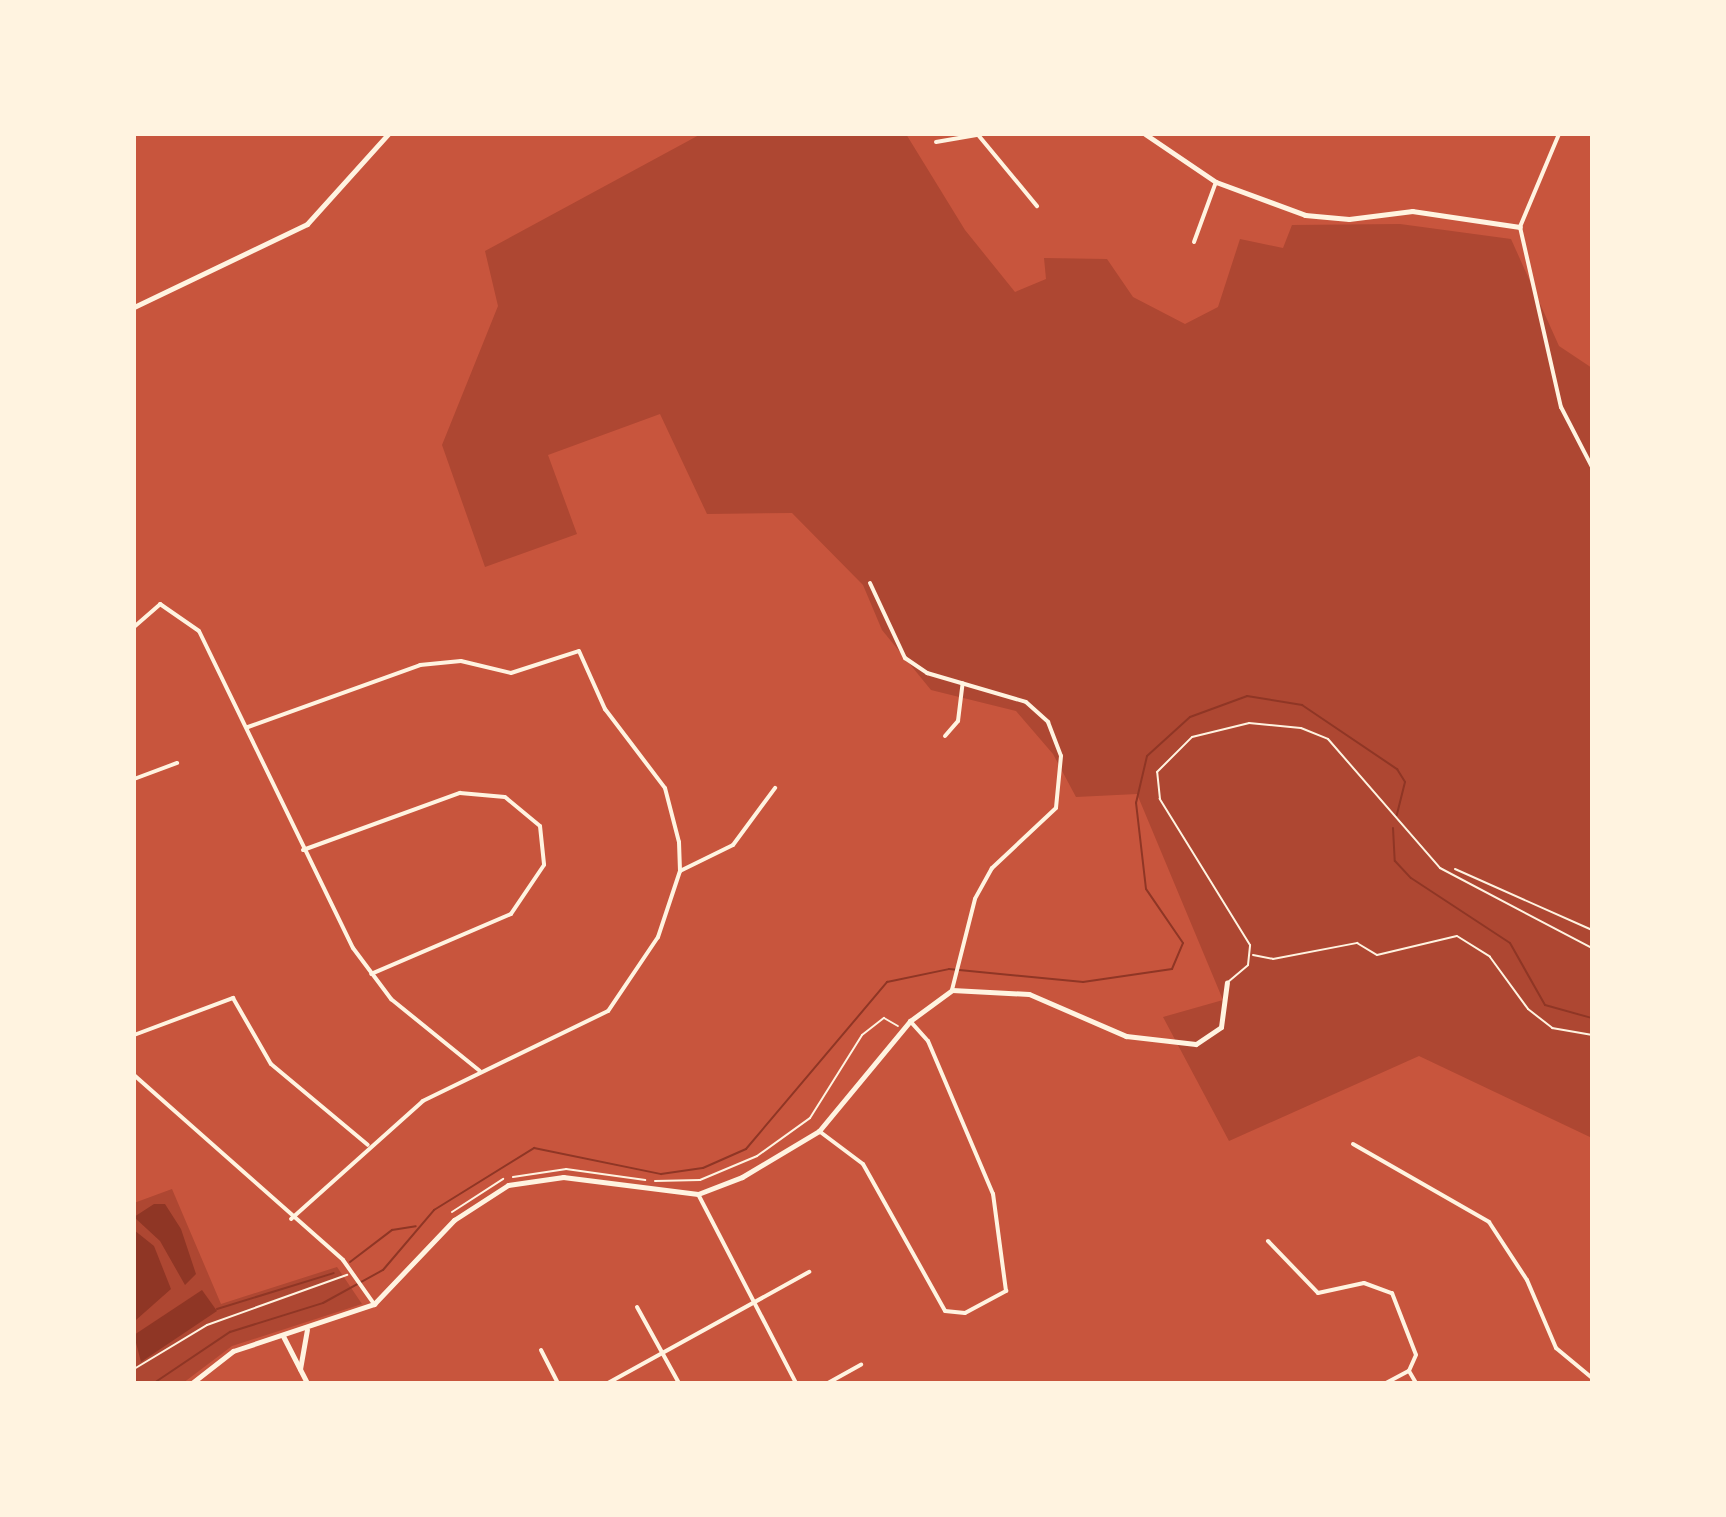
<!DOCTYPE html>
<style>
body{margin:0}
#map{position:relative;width:1726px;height:1517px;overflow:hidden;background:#c8553d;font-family:Commissioner,sans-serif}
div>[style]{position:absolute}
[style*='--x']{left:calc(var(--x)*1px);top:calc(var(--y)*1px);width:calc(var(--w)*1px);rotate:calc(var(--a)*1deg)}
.green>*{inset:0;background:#ae4732}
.water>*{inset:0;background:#8f3625}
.stream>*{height:2px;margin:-1px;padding:0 1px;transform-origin:1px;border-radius:1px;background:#8f3625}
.path>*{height:2px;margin:-1px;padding:0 1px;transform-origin:1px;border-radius:1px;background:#fff3e0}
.service>*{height:2px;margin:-1px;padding:0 1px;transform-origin:1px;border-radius:1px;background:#fff3e0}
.minor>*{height:4px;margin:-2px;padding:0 2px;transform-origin:2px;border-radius:2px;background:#fff3e0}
.tertiary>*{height:5px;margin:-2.5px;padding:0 2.5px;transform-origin:2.5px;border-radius:2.5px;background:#fff3e0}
span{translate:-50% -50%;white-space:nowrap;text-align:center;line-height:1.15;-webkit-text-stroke:8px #fff3e0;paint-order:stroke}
.frame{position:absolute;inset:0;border:136px solid #fff3e0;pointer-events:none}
</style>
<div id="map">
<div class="green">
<div style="clip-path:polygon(701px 134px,906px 134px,965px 230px,1015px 292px,1046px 279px,1044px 258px,1107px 259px,1133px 297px,1185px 324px,1218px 307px,1240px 239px,1283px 248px,1292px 225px,1400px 224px,1511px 239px,1559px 346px,1592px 368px,1592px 1138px,1419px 1056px,1229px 1141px,1163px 1017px,1223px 1000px,1137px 794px,1076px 797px,1053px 754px,1016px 711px,931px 690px,882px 630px,863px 585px,792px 513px,707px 514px,660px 414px,548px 455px,577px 534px,485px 567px,442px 445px,498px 306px,485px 251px)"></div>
<div style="clip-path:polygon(172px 1189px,221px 1304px,337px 1267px,362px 1304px,232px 1346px,183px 1383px,134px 1383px,134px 1203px)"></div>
</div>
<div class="water">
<div style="clip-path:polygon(154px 1204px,165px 1204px,181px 1229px,196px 1274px,185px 1285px,160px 1241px,134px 1217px)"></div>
<div style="clip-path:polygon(134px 1230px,154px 1246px,171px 1289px,136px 1320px)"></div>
<div style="clip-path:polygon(202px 1290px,217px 1311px,141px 1362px,134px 1335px)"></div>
</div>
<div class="stream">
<div style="--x:1393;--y:828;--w:33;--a:87"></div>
<div style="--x:1395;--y:861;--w:23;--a:47"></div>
<div style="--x:1411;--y:878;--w:118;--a:33.3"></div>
<div style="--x:1510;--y:943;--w:71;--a:60.6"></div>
<div style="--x:1545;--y:1005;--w:49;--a:15.5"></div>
<div style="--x:350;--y:1262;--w:53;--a:-37.3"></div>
<div style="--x:392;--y:1230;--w:24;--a:-9"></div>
<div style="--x:217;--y:1309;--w:122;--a:-17.1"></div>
<div style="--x:154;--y:1383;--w:92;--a:-33.9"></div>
<div style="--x:230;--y:1332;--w:97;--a:-17.3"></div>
<div style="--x:323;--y:1303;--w:68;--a:-28.8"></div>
<div style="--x:383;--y:1270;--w:79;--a:-49.6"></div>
<div style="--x:434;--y:1210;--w:118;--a:-31.8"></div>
<div style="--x:534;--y:1148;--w:130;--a:11.6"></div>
<div style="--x:661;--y:1174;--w:42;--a:-8.1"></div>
<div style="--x:703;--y:1168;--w:47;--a:-23.8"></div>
<div style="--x:746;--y:1149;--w:219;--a:-49.8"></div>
<div style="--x:887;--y:982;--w:63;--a:-11.8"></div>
<div style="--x:949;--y:969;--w:135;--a:5.5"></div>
<div style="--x:1083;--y:982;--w:90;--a:-8.3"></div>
<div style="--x:1172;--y:969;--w:28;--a:-67"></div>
<div style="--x:1183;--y:943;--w:65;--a:-124.4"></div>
<div style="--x:1146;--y:889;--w:87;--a:-96.6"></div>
<div style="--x:1136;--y:803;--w:48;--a:-76.8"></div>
<div style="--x:1147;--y:756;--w:58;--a:-42.2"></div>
<div style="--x:1190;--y:717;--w:61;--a:-20.2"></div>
<div style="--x:1247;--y:696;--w:56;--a:9.3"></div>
<div style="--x:1302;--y:705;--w:115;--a:34"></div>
<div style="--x:1397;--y:769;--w:15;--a:58"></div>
<div style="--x:1405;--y:782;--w:34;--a:104"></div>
</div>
<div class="path">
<div style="--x:1455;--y:869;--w:150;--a:24"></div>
<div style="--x:1253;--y:955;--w:20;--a:11"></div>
<div style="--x:1273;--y:959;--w:86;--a:-10.8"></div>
<div style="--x:1357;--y:943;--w:23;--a:31"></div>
<div style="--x:1377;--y:955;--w:82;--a:-13.4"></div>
<div style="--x:1457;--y:936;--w:39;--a:32"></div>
<div style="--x:1490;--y:957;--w:64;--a:53.8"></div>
<div style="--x:1528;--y:1009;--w:31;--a:38"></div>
<div style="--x:1552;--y:1028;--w:41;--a:9.9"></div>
<div style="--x:513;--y:1177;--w:54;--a:-8.6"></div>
<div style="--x:566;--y:1169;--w:80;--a:7.9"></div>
<div style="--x:655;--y:1181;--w:45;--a:-1.3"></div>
<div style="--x:700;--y:1180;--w:62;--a:-22.8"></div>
<div style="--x:757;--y:1156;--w:65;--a:-35.6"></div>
<div style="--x:810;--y:1118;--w:98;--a:-57.9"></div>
<div style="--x:862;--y:1035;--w:28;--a:-38"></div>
<div style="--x:884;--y:1018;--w:16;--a:30"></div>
<div style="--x:452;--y:1212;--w:61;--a:-32.9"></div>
<div style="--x:134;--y:1369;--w:85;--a:-31.1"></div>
<div style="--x:207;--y:1325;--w:149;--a:-19.7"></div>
</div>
<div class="service">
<div style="--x:1228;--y:982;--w:26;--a:-40"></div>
<div style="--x:1248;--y:965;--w:20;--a:-84"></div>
<div style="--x:1250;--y:945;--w:172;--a:-121.7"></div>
<div style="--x:1160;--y:799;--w:27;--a:-96"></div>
<div style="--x:1157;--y:772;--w:49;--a:-45"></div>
<div style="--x:1192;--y:737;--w:59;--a:-13.8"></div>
<div style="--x:1249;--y:723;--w:52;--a:5.5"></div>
<div style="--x:1301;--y:728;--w:29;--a:22"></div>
<div style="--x:1328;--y:739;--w:171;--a:49"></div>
<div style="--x:1440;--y:868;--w:172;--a:27.8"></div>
</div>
<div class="minor">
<div style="--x:1559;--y:134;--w:101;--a:112.8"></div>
<div style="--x:1520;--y:227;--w:185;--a:77.2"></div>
<div style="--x:1561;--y:407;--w:68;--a:62.7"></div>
<div style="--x:979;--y:136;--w:91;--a:50.4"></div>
<div style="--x:936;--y:142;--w:47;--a:-9.9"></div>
<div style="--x:1194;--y:242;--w:64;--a:-69.9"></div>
<div style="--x:870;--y:583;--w:83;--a:65"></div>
<div style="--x:905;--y:658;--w:27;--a:34"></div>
<div style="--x:927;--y:673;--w:103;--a:16.3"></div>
<div style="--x:1026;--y:702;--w:30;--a:42"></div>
<div style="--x:1048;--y:722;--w:36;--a:69"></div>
<div style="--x:1061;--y:756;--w:52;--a:95.5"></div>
<div style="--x:1056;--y:808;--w:88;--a:136.8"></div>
<div style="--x:992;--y:868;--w:35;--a:119"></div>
<div style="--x:975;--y:899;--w:94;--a:104.2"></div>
<div style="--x:134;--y:627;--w:35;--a:-41"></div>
<div style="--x:160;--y:604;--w:47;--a:34.7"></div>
<div style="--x:199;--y:631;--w:352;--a:64.1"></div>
<div style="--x:353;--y:948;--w:64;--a:53.3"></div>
<div style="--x:391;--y:999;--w:114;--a:39"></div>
<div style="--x:248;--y:727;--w:183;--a:-19.8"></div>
<div style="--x:420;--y:665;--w:41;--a:-5.6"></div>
<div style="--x:461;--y:661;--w:51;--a:13.5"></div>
<div style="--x:511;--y:673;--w:71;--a:-17.9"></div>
<div style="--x:579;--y:651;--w:64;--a:65.9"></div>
<div style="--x:605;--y:709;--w:99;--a:52.8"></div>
<div style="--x:665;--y:788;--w:56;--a:75.5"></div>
<div style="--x:679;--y:842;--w:29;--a:88"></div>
<div style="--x:680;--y:871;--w:70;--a:108.4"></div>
<div style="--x:658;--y:937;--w:89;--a:124"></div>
<div style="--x:608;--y:1011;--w:206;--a:154.1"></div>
<div style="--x:423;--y:1101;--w:177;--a:138.2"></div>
<div style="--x:945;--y:736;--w:20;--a:-49"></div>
<div style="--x:958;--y:721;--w:38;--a:-83"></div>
<div style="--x:134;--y:779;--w:46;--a:-20.4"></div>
<div style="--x:303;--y:850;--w:167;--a:-20"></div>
<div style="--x:460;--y:793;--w:45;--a:5.1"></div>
<div style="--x:505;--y:797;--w:45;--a:39.6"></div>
<div style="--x:540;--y:826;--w:39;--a:84"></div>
<div style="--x:544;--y:865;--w:59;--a:124"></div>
<div style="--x:511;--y:914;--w:152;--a:156.8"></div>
<div style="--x:680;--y:871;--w:59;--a:-26.1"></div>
<div style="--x:733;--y:845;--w:71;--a:-53.6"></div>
<div style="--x:134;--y:1035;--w:106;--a:-20.5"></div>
<div style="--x:233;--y:998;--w:76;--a:60.1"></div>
<div style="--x:271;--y:1064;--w:126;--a:39.9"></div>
<div style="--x:134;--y:1075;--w:279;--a:41.5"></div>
<div style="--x:343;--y:1260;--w:54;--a:54.8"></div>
<div style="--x:819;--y:1131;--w:55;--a:36.9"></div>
<div style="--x:863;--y:1164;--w:168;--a:60.8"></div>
<div style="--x:945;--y:1311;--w:20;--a:6"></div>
<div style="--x:965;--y:1313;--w:47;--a:-28.2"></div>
<div style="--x:1006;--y:1291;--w:98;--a:-97.6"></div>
<div style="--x:993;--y:1194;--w:166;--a:-113"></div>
<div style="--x:928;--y:1041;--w:27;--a:-132"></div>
<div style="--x:1353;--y:1144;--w:157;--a:29.8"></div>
<div style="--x:1489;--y:1222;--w:69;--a:56.8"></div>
<div style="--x:1527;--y:1280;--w:74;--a:66.9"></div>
<div style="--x:1556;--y:1348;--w:47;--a:39.8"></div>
<div style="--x:698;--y:1194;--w:213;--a:62.6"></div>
<div style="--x:1268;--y:1241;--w:72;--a:46.1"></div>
<div style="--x:1318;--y:1293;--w:47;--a:-12.3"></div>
<div style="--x:1364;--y:1283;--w:30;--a:20"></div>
<div style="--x:1392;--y:1293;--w:66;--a:68.8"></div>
<div style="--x:1416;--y:1355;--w:17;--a:114"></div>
<div style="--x:637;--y:1307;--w:87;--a:61.1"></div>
<div style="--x:541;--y:1350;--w:37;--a:63"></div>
<div style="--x:1409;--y:1371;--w:14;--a:60"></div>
<div style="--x:608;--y:1383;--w:230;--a:-28.9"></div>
<div style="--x:828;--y:1383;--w:38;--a:-29"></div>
<div style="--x:1386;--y:1383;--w:26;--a:-28"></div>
</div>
<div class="tertiary">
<div style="--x:1145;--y:134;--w:86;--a:34.1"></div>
<div style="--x:1216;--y:182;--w:95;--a:20.3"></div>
<div style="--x:1305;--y:215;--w:44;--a:5.2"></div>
<div style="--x:1349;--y:219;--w:64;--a:-7.2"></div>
<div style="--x:1412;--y:211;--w:109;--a:8.4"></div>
<div style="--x:134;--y:307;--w:192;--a:-25.6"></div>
<div style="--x:307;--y:224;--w:121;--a:-48"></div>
<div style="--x:283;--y:1336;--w:53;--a:62.9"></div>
<div style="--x:300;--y:1369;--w:40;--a:-80"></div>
<div style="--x:192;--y:1383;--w:52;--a:-38"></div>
<div style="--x:233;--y:1351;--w:149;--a:-18.4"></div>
<div style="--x:374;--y:1304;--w:116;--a:-46.4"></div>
<div style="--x:454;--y:1220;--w:64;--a:-32.9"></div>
<div style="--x:508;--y:1185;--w:56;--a:-8.3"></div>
<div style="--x:563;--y:1177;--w:136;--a:7.2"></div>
<div style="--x:698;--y:1194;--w:47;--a:-21.1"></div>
<div style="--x:742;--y:1177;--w:90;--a:-30.9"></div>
<div style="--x:819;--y:1131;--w:143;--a:-50.4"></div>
<div style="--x:910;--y:1021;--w:52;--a:-36.4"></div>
<div style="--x:952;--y:990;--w:77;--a:3"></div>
<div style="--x:1029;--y:994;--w:106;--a:23.4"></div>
<div style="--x:1126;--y:1036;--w:70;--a:6.5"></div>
<div style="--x:1196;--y:1044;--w:30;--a:-34"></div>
<div style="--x:1221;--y:1027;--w:45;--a:-82.4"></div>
</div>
<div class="frame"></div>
</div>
